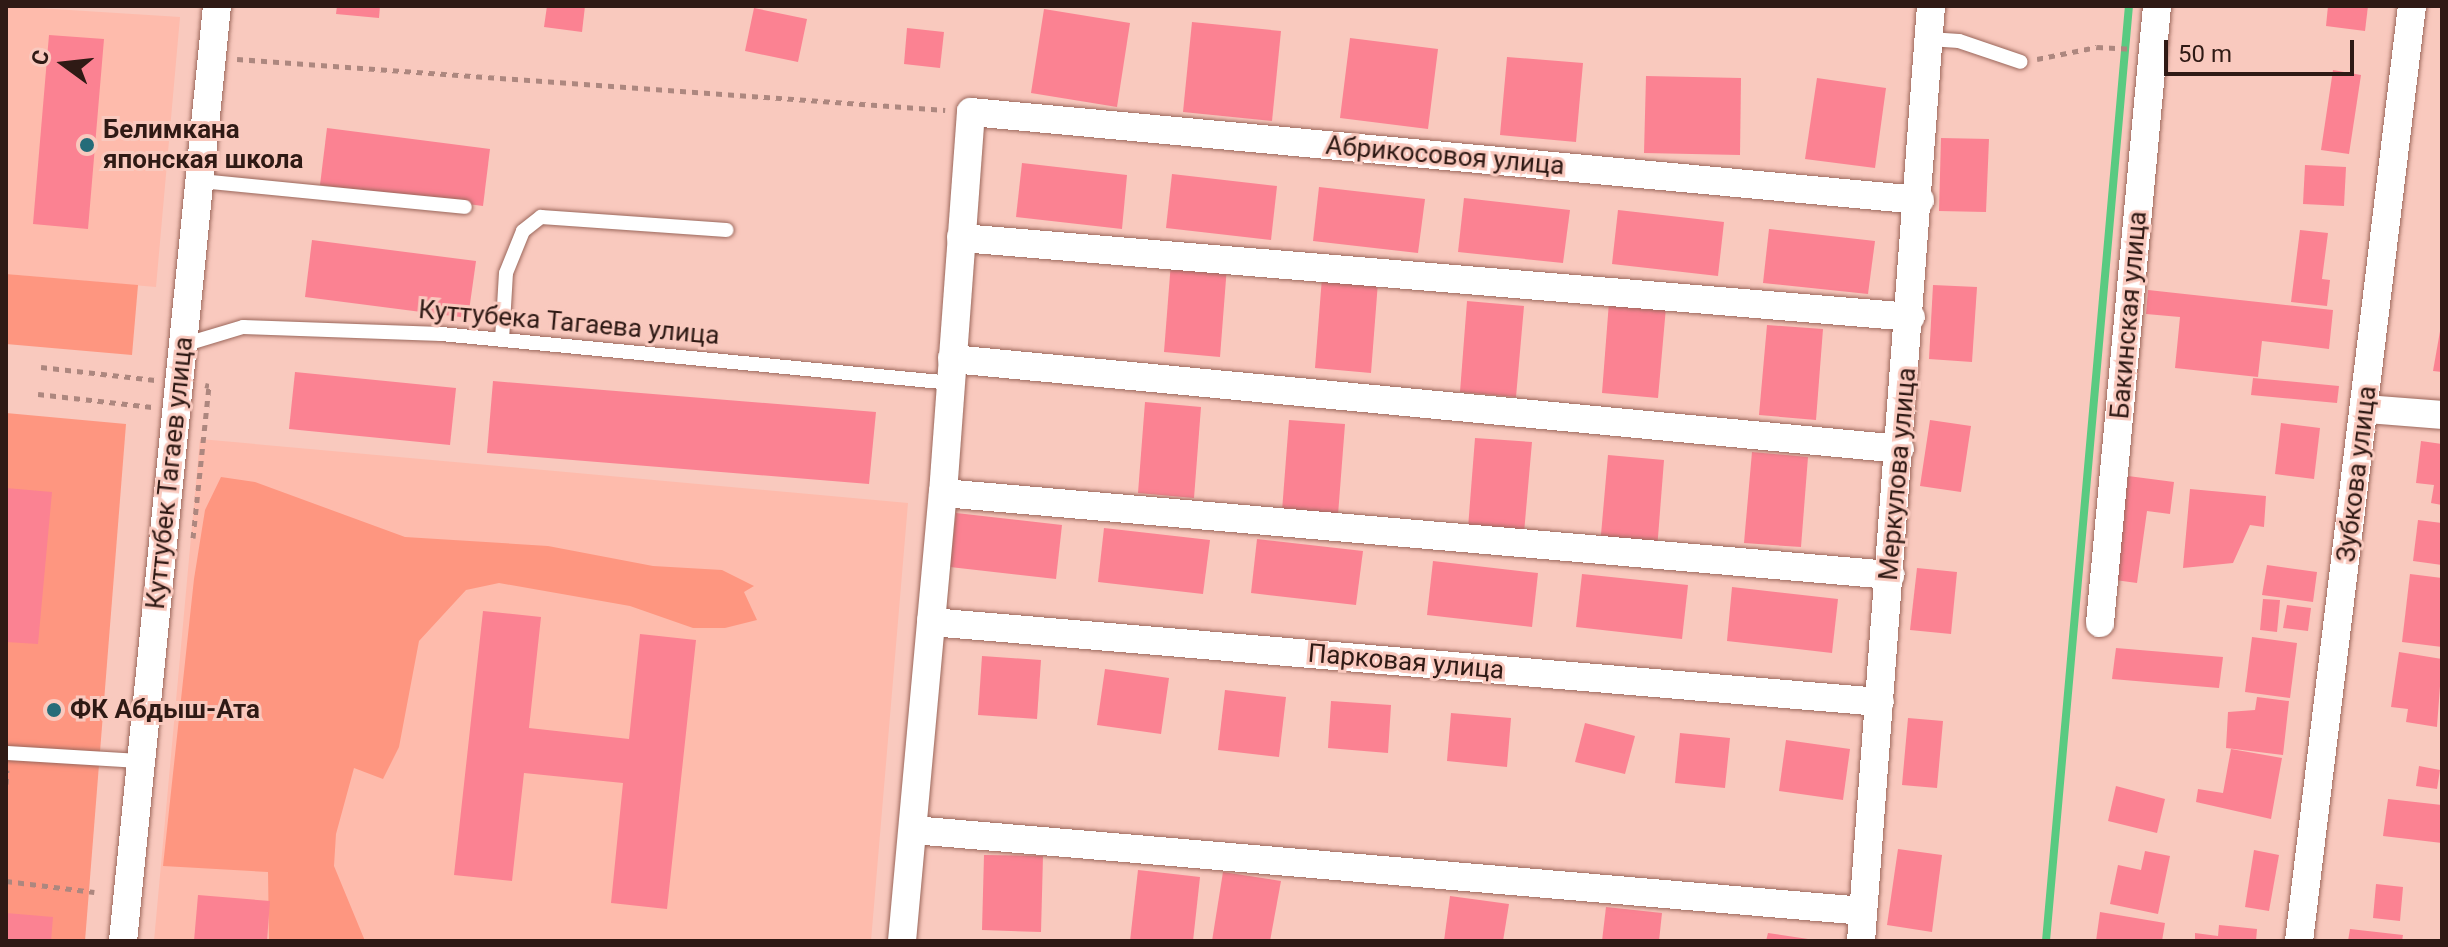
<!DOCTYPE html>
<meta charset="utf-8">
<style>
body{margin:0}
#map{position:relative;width:2448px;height:947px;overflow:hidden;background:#f9c9be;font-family:Roboto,sans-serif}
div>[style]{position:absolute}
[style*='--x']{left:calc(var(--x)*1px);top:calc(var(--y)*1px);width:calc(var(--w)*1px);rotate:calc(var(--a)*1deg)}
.built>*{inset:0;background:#febbac}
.green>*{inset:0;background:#fe9680}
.stream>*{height:8px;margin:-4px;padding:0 4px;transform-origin:4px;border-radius:4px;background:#59ca81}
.building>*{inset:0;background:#fb8292}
.path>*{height:5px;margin-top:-2.5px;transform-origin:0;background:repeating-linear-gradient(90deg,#ad877f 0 6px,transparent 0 12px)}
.roads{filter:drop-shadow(0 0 2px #9b675b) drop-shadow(0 0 2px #9b675b)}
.lane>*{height:14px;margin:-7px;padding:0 7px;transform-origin:7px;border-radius:7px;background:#fff}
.street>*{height:28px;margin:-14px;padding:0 14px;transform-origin:14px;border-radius:14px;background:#fff}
.dots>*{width:22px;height:22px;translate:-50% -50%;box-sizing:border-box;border:4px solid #f9c9be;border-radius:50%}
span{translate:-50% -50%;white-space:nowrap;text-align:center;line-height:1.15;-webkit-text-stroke:6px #f9c9be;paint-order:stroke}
.poi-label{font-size:26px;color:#2f1a15;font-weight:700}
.left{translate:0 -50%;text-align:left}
.street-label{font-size:26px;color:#2f1a15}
.frame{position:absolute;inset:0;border:8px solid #2f1a15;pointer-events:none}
.north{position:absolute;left:24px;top:24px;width:80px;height:80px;-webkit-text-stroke:6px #f9c9be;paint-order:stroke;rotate:285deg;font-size:22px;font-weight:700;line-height:32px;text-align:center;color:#2f1a15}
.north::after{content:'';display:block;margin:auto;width:28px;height:36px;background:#2f1a15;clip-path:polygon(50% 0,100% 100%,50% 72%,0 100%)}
.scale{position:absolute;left:2164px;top:40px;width:190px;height:36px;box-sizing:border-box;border:4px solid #2f1a15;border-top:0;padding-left:10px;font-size:24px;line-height:28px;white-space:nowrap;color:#2f1a15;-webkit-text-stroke:6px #f9c9be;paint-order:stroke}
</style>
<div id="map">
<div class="built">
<div style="clip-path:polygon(6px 6px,180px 17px,156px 287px,6px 274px)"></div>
<div style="clip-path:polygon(200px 439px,908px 503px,871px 941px,154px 941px)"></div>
</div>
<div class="green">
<div style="clip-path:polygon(6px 274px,138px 285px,132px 355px,6px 344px)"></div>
<div style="clip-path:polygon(6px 413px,126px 424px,85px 941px,6px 941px)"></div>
<div style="clip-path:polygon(221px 477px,255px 482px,405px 537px,548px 546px,653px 566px,722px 570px,754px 586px,744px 592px,757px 620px,725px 628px,693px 628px,630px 606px,499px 583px,466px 590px,419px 641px,399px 747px,383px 779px,354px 768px,336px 834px,334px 866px,365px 941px,269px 941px,268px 872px,163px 866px,194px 579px,205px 510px)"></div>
</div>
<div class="stream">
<div style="--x:2046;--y:941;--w:939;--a:-84.93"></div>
</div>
<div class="building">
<div style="clip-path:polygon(337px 6px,380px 6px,379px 18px,336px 14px)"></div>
<div style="clip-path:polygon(547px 6px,585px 6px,582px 32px,544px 27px)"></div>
<div style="clip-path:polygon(2328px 6px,2368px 6px,2365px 31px,2326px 26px)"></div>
<div style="clip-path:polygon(754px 8px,807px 19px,798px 62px,745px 51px)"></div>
<div style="clip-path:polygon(1044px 9px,1130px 23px,1117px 107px,1031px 93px)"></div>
<div style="clip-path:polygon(1192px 22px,1281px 31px,1272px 121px,1183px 112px)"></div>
<div style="clip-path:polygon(907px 28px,944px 32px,940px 68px,904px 64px)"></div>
<div style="clip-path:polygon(49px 35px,104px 39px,88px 229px,33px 224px)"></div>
<div style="clip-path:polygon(1350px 38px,1438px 49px,1428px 129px,1340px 118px)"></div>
<div style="clip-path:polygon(1507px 57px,1583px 63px,1576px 142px,1500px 135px)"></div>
<div style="clip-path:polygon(2333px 70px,2361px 75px,2349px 154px,2321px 150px)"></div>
<div style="clip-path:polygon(1646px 76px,1741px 78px,1740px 155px,1644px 153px)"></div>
<div style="clip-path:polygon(1817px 78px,1886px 88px,1875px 168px,1805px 159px)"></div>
<div style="clip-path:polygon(327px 128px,490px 149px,483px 206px,320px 185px)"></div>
<div style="clip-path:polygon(1941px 138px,1989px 139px,1986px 212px,1939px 211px)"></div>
<div style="clip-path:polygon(1022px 163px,1127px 175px,1122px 229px,1016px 217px)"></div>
<div style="clip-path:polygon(2305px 165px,2346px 167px,2344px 206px,2303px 204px)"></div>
<div style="clip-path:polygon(1172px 174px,1277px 186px,1271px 240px,1166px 228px)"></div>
<div style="clip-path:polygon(1319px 187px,1425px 199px,1418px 253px,1313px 241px)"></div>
<div style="clip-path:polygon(1464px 198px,1570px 210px,1563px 263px,1458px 252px)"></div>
<div style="clip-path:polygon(1618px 210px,1724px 222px,1718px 276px,1612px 264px)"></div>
<div style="clip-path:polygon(1769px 229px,1875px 241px,1868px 294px,1763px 283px)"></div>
<div style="clip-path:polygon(2300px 230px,2328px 233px,2322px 279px,2330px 280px,2327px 306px,2291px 302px)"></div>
<div style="clip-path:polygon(312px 240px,476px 261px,468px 318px,305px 297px)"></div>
<div style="clip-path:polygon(1171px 262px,1227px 266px,1220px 357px,1164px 352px)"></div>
<div style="clip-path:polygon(1322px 277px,1378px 282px,1371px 373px,1315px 368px)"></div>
<div style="clip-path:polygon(1933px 285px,1977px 287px,1972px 362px,1929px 359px)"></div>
<div style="clip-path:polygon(2148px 290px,2333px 310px,2329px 349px,2262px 341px,2258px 377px,2175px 368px,2180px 317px,2146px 314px)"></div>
<div style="clip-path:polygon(1467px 301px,1524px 306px,1516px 397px,1460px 392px)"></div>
<div style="clip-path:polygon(1609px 302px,1666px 307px,1658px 398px,1602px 393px)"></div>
<div style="clip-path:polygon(2442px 320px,2442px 372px,2433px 371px)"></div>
<div style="clip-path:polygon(1767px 325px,1823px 329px,1816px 420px,1759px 415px)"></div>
<div style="clip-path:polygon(295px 372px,456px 388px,450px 445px,289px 429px)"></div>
<div style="clip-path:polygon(2253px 378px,2339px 386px,2337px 403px,2251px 395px)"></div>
<div style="clip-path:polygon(493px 381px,876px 412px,869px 484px,487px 453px)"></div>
<div style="clip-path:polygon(1145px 402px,1201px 407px,1194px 498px,1138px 493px)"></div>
<div style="clip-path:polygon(1289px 420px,1345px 424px,1338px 515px,1282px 511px)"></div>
<div style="clip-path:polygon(1930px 420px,1971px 426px,1961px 492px,1920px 486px)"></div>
<div style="clip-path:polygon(2281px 423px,2320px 428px,2314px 479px,2275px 474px)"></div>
<div style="clip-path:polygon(1475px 438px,1532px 442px,1524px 533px,1468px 528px)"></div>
<div style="clip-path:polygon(2421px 441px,2442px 444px,2442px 505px,2431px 503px,2434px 485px,2416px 483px)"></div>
<div style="clip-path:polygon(1752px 452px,1808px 457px,1801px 547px,1744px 543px)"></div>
<div style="clip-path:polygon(1608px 455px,1664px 460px,1657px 550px,1600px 546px)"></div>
<div style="clip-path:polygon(2128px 476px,2174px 482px,2170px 514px,2147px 511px,2137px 583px,2115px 580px)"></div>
<div style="clip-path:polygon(6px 488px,52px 492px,38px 644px,6px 642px)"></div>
<div style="clip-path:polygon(2190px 489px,2266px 496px,2264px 527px,2250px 525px,2233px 563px,2183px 568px)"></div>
<div style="clip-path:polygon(956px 513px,1062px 525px,1056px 579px,950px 567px)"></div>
<div style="clip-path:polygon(2418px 520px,2442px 523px,2442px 565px,2413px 561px)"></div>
<div style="clip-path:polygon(1104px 528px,1210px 540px,1203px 594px,1098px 582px)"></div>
<div style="clip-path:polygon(1257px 539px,1363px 551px,1356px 605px,1251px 593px)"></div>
<div style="clip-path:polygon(1433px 561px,1538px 573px,1532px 627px,1427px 615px)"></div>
<div style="clip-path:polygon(2267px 565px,2317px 572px,2313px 602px,2262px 595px)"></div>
<div style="clip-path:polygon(1917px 568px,1957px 572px,1951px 634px,1910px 630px)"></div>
<div style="clip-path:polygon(1582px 574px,1688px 585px,1682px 639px,1576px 627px)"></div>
<div style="clip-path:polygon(2410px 574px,2442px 578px,2442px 647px,2402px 642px)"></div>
<div style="clip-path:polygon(1732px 587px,1838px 599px,1832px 653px,1727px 641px)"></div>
<div style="clip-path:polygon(2263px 599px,2280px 600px,2277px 632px,2260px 630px)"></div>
<div style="clip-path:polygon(2287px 605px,2311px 608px,2308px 631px,2283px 628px)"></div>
<div style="clip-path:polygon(483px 611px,541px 617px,529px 728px,629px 739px,640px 634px,696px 640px,667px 909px,611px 903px,623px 783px,524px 773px,512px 881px,454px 875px)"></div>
<div style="clip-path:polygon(2252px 637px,2297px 643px,2290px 698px,2245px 692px)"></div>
<div style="clip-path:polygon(2116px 648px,2223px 657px,2219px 688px,2112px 679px)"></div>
<div style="clip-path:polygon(2399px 652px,2442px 659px,2437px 727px,2406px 722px,2408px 709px,2391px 707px)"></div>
<div style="clip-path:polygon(982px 656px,1041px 660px,1037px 719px,978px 715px)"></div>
<div style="clip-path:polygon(1105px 669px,1169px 678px,1161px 734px,1097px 725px)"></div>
<div style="clip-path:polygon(1225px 690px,1286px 697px,1279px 757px,1218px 750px)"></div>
<div style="clip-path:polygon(2257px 697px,2289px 701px,2283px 755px,2226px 748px,2228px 712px,2255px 710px)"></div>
<div style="clip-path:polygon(1331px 701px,1391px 705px,1388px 753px,1328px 748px)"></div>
<div style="clip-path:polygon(1451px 713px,1511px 718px,1507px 767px,1447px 761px)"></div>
<div style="clip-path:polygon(1908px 718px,1943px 721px,1937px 788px,1902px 785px)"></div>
<div style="clip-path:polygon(1585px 723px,1635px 736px,1625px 774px,1575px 762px)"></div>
<div style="clip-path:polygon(1680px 733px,1730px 738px,1725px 788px,1675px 783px)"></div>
<div style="clip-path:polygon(1786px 740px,1850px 749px,1843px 800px,1779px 791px)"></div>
<div style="clip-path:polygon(2231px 749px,2282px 758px,2271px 819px,2196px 802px,2198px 789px,2223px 793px)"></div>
<div style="clip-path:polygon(2419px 766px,2440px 770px,2437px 789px,2416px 786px)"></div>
<div style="clip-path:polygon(2116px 786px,2165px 799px,2157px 833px,2108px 821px)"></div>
<div style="clip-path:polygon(2388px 799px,2442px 805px,2442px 843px,2383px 836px)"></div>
<div style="clip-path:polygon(1898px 849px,1942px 855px,1932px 932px,1887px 925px)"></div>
<div style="clip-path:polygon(2254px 850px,2279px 855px,2269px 911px,2245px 907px)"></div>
<div style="clip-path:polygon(2145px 851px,2170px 856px,2158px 914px,2110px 904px,2118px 865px,2141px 870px)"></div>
<div style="clip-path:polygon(984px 855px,1043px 856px,1041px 932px,982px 930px)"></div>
<div style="clip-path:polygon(1138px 870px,1200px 877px,1193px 941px,1130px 941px)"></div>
<div style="clip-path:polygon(1223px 872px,1281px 881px,1270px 941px,1212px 941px)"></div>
<div style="clip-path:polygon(2376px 884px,2403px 887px,2400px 921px,2373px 918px)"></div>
<div style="clip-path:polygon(198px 895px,270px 901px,267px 941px,194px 941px)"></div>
<div style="clip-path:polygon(1450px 896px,1509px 904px,1503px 941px,1444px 941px)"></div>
<div style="clip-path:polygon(1606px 907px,1662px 913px,1659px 941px,1602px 941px)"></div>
<div style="clip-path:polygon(2100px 912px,2165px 923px,2162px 941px,2096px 941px)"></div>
<div style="clip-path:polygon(6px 913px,53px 917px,51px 941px,6px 941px)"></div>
<div style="clip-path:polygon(2219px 925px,2257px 929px,2256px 941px,2195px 941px,2195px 933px,2218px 936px)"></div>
<div style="clip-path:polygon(2350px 929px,2403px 935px,2402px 941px,2348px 941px)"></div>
<div style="clip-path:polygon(1768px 933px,1808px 939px,1807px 941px,1766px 941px)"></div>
</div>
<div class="path">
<div style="--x:237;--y:59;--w:710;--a:4.12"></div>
<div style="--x:2037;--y:59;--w:61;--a:-11.3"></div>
<div style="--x:2097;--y:47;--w:33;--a:3"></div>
<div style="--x:41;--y:367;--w:115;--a:6.5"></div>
<div style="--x:38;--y:394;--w:115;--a:6.5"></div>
<div style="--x:193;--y:538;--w:153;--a:-84"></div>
<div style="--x:209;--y:386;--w:4;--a:-166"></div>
<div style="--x:6;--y:784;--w:14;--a:-86"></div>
<div style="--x:6;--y:881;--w:89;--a:7.1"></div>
</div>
<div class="roads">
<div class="lane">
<div style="--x:1929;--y:39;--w:30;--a:4"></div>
<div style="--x:1959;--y:41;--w:65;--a:18.7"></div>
<div style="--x:200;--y:181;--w:266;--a:5.6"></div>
<div style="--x:502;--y:340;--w:67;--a:-86.6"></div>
<div style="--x:506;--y:273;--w:45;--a:-68"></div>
<div style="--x:523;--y:231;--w:23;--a:-38"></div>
<div style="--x:541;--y:217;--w:186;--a:4"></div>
<div style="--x:183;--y:345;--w:63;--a:-16.7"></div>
<div style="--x:243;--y:327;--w:198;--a:2"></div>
<div style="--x:441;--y:334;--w:513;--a:5.48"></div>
<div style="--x:6;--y:753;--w:135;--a:3.4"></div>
</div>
<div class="street">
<div style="--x:961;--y:238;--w:953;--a:4.75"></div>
<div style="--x:952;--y:359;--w:952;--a:5.42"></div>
<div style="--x:2366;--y:409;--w:76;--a:4.5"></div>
<div style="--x:943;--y:493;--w:951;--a:4.95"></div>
<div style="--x:931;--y:622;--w:952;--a:4.82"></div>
<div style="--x:2100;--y:623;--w:620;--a:-84.72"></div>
<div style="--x:913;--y:830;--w:953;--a:4.87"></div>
<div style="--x:123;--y:941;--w:940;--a:-84.26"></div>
<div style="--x:902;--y:941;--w:450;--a:-84.8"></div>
<div style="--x:943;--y:493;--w:382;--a:-85.8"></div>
<div style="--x:971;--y:112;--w:953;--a:5.3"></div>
<div style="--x:1861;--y:941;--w:938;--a:-85.72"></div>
<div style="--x:2299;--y:941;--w:942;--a:-83.11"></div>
</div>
</div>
<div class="dots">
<div style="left:87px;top:145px;background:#256c79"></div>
<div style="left:54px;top:710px;background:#256c79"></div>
</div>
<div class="poi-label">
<span class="left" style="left:103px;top:145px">Белимкана<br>японская школа</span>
<span class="left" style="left:70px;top:710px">ФК Абдыш-Ата</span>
</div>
<div class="street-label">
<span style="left:1445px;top:156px;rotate:5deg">Абрикосовоя улица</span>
<span style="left:2129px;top:315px;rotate:-85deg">Бакинская улица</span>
<span style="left:569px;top:323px;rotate:5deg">Куттубека Тагаева улица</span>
<span style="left:170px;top:473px;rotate:-84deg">Куттубек Тагаев улица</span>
<span style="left:1898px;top:474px;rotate:-85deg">Меркулова улица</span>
<span style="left:2357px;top:474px;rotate:-83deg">Зубкова улица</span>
<span style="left:1406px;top:662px;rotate:5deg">Парковая улица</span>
</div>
<div class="frame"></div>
<div class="north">С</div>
<div class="scale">50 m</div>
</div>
